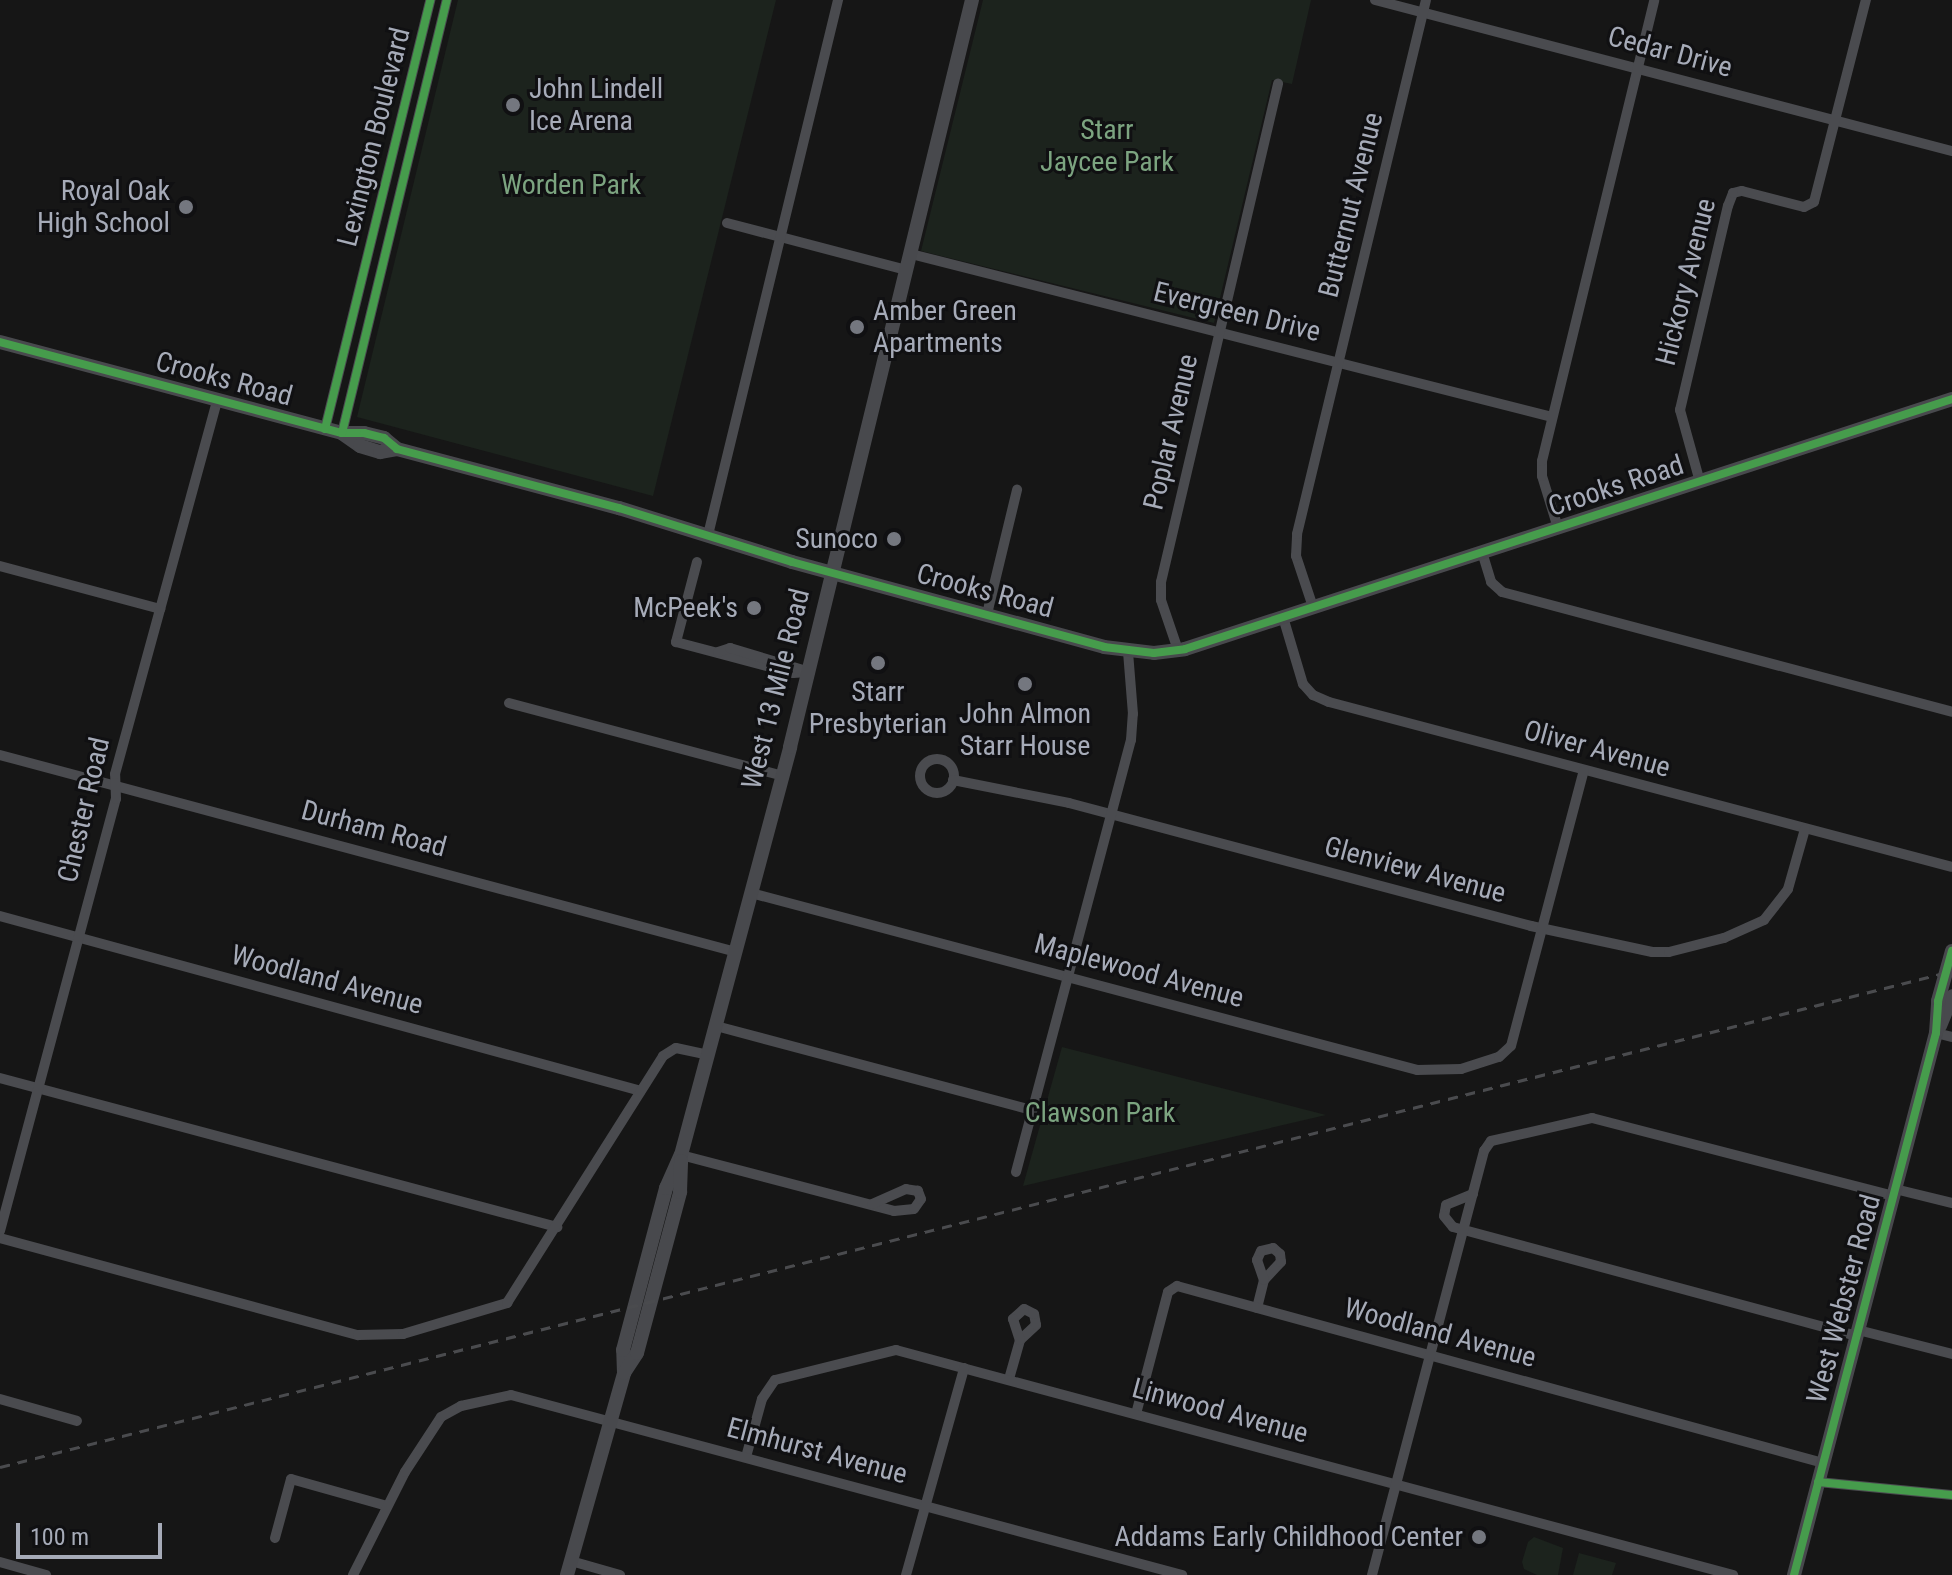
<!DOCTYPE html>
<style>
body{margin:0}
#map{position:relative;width:1952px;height:1575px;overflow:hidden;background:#161616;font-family:"Roboto Condensed",sans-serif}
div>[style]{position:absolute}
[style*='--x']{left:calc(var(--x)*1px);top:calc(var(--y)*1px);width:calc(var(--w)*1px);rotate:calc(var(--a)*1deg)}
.green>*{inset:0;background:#1c231d}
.street>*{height:10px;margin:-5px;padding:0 5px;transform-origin:5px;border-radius:5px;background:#4a4b4f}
.street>.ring{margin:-5px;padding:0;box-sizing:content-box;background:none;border:10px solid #4a4b4f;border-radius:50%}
.secondary>*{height:14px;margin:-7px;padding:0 7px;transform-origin:7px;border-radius:7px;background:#48494d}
.rail>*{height:3px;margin-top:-1.5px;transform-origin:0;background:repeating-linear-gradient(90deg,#4a4b4e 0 10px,transparent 0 18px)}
.cycleway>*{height:8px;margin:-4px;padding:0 4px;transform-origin:4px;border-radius:4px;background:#469c4c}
.dots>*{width:22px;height:22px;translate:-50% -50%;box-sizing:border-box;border:4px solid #101012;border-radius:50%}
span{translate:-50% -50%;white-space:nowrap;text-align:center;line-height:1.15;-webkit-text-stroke:6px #101012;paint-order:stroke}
.street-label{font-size:28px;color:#a6abb8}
.poi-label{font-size:28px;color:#a6abb8}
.left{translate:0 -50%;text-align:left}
.right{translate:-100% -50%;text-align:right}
.park-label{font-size:28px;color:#7ca480}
.scale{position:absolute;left:16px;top:1523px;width:146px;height:36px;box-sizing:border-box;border:4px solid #a6abb8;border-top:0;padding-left:10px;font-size:24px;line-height:28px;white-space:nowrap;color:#a6abb8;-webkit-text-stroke:6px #101012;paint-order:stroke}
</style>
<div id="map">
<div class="green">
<div style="clip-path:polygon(458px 0,776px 0,653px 496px,357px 417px)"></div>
<div style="clip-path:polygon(983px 0,1311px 0,1292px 84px,1272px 80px,1214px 323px,921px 251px)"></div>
<div style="clip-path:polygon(1062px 1047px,1326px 1115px,1023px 1186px)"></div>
<div style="clip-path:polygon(1534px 1537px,1563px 1548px,1558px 1575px,1537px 1575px,1524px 1569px,1522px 1562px,1528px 1542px)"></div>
<div style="clip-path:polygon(1579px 1553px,1616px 1563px,1612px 1575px,1573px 1575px)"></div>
</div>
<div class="street">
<div style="--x:1375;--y:0;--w:596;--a:14.67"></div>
<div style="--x:727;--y:223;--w:185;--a:14.7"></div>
<div style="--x:911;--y:254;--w:661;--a:14.27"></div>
<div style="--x:325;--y:429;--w:442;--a:-76.2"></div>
<div style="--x:342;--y:433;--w:446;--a:-76.4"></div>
<div style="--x:1700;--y:482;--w:75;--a:-105.5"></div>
<div style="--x:1680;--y:410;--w:210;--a:-76.8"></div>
<div style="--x:1728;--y:206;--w:14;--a:-69"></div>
<div style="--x:1733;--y:193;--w:9;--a:-13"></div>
<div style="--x:1742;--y:191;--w:64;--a:14.5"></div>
<div style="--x:1804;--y:207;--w:11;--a:-27"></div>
<div style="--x:1814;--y:202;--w:209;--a:-75.6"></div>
<div style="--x:1558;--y:528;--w:54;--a:-107.1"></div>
<div style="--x:1542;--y:476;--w:15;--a:-90"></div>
<div style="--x:1542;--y:461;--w:474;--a:-76.3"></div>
<div style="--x:708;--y:535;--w:551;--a:-76.34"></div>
<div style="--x:1482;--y:552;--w:31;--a:73"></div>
<div style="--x:1491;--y:582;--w:15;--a:42"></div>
<div style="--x:1502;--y:592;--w:466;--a:14.9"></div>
<div style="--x:697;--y:562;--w:83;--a:104.7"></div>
<div style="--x:676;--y:642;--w:121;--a:14.8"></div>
<div style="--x:793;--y:673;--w:15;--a:-4"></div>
<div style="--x:0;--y:566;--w:166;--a:15"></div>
<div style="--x:1313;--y:607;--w:54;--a:-108.4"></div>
<div style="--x:1296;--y:556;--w:22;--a:-87"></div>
<div style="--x:1297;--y:534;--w:549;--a:-76.42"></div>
<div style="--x:987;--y:614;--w:128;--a:-76.4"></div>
<div style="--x:1283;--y:617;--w:70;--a:73.4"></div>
<div style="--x:1303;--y:684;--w:15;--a:48"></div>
<div style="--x:1313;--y:695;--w:17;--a:24"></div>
<div style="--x:1329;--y:702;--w:644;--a:14.83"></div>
<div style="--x:1178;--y:650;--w:53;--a:-108.8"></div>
<div style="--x:1161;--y:600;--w:18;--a:-90"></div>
<div style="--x:1161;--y:582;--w:512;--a:-76.78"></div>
<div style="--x:718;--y:652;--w:13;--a:-18"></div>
<div style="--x:730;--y:648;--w:79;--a:16.8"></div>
<div style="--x:509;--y:703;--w:284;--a:14.9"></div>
<div style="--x:0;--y:755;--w:762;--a:14.98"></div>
<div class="ring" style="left:920px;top:759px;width:24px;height:24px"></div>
<div style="--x:953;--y:780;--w:118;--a:11.2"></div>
<div style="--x:1069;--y:803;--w:478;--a:14.9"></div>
<div style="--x:1531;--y:926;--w:124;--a:12.1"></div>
<div style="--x:1652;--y:952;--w:17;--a:0"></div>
<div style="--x:1669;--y:952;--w:57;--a:-14.3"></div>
<div style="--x:1724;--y:938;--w:44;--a:-24.2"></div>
<div style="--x:1764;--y:920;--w:39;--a:-52"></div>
<div style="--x:1788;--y:889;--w:62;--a:-74.2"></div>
<div style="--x:751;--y:893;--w:689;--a:14.88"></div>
<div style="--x:1417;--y:1070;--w:44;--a:-1.3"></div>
<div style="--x:1461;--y:1069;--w:40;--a:-18"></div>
<div style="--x:1499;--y:1057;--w:16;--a:-43"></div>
<div style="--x:1511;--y:1046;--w:285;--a:-75.2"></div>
<div style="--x:0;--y:916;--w:664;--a:15.27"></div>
<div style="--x:716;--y:1026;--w:327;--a:14.9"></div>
<div style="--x:1936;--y:1033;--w:16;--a:14"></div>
<div style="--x:0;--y:1078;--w:577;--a:14.98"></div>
<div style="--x:681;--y:1155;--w:220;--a:14.7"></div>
<div style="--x:894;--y:1211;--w:20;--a:-6"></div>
<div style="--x:914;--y:1209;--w:12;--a:-55"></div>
<div style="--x:921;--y:1199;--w:9;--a:-111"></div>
<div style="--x:918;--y:1191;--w:12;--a:-171"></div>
<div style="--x:906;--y:1189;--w:37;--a:156"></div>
<div style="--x:1016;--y:1172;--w:447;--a:-75.1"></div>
<div style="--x:1131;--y:740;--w:26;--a:-86"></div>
<div style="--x:1133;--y:714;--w:62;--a:-94.6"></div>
<div style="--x:1895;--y:1189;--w:59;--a:13.8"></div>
<div style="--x:1473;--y:1194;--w:29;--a:158"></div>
<div style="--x:1446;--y:1205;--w:11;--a:100"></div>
<div style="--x:1444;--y:1216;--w:14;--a:51"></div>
<div style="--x:1453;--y:1227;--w:417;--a:15.1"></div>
<div style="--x:0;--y:1231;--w:447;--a:-75"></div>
<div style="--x:116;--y:799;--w:25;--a:-92"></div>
<div style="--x:115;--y:774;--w:388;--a:-74.7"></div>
<div style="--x:0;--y:1238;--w:371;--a:15.2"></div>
<div style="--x:358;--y:1335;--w:45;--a:-1.3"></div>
<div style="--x:403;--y:1334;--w:109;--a:-16.6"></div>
<div style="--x:507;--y:1303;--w:292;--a:-57.7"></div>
<div style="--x:663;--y:1056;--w:15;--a:-32"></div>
<div style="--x:676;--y:1048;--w:33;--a:12"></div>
<div style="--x:1257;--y:1308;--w:29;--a:-76"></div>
<div style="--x:1264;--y:1280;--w:25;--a:-47"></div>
<div style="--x:1281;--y:1262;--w:8;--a:-97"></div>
<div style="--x:1280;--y:1254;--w:9;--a:-139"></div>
<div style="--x:1273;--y:1248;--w:12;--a:166"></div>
<div style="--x:1261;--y:1251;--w:10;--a:114"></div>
<div style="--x:1257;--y:1260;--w:21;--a:71"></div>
<div style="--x:1858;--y:1330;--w:97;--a:14.3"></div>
<div style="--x:1009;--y:1379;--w:41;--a:-74.2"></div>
<div style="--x:1020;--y:1340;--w:22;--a:-43"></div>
<div style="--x:1036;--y:1325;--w:11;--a:-100"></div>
<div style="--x:1034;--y:1314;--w:11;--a:-153"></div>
<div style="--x:1024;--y:1309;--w:15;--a:138"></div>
<div style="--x:1013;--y:1319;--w:22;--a:72"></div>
<div style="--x:0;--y:1399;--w:80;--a:15.9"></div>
<div style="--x:1136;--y:1414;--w:126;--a:-75.3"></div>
<div style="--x:1168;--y:1292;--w:11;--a:-34"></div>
<div style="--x:1177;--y:1286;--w:670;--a:15.32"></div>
<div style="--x:746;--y:1457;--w:60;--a:-74.6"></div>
<div style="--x:762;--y:1399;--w:23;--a:-56"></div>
<div style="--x:775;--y:1380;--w:125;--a:-13.9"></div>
<div style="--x:896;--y:1350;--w:867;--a:15.05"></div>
<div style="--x:1818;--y:1482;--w:135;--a:5.5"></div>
<div style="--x:275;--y:1538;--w:61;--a:-74.8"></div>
<div style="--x:291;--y:1479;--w:100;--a:15.7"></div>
<div style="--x:571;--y:1561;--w:51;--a:15.9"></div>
<div style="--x:0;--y:1562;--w:48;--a:15.8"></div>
<div style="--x:353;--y:1575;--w:115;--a:-63.2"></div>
<div style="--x:405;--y:1472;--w:66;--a:-56.8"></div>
<div style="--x:441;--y:1417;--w:23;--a:-29"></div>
<div style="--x:461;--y:1406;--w:51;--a:-12.4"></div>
<div style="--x:511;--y:1395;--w:695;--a:15.02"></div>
<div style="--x:906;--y:1575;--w:215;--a:-74.3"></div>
<div style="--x:1372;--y:1575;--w:439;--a:-75.2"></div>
<div style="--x:1484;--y:1151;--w:12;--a:-55"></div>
<div style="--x:1491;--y:1141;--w:104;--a:-12.8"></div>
<div style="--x:1592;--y:1118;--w:311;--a:14.5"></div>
</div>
<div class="secondary">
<div style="--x:0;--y:342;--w:354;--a:14.9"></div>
<div style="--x:342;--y:433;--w:22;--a:0"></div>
<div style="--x:364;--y:433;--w:21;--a:14"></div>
<div style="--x:384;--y:438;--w:17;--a:40"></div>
<div style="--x:397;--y:449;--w:230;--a:14.9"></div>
<div style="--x:619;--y:508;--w:181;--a:17.3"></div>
<div style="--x:792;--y:562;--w:323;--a:15.2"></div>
<div style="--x:1104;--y:647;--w:50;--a:6.8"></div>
<div style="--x:1154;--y:653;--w:31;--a:-7"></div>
<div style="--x:1185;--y:649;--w:807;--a:-18.05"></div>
<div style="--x:343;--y:434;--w:21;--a:35"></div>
<div style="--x:360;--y:446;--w:21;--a:17"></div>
<div style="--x:380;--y:452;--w:17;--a:-10"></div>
<div style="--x:1940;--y:1026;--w:32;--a:-68"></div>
<div style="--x:624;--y:1373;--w:23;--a:-92"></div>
<div style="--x:623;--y:1350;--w:168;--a:-75.1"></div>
<div style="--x:666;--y:1188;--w:36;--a:-66"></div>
<div style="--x:681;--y:1155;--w:422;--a:-75"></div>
<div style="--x:790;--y:747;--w:769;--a:-76.31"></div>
<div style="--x:567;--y:1575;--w:210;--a:-74.2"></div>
<div style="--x:624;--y:1373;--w:24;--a:-57"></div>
<div style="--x:637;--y:1353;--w:167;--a:-75"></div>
<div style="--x:680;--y:1192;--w:31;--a:-88"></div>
<div style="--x:1794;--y:1575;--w:560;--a:-75.32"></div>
<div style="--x:1936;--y:1033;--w:32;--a:-86"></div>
<div style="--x:1938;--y:1001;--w:52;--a:-74.4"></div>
</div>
<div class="rail">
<div style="--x:0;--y:1467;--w:2014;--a:-14.26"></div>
</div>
<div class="cycleway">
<div style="--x:0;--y:342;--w:354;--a:14.9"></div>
<div style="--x:342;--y:433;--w:22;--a:0"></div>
<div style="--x:364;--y:433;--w:21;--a:14"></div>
<div style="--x:384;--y:438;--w:17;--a:40"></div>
<div style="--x:397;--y:449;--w:230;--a:14.9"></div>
<div style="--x:619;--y:508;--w:181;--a:17.3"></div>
<div style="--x:792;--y:562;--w:323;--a:15.2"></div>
<div style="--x:1104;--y:647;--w:50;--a:6.8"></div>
<div style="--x:1154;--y:653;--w:31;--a:-7"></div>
<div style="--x:1185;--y:649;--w:807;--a:-18.05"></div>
<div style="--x:325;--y:429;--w:442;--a:-76.2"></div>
<div style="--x:342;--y:433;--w:446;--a:-76.4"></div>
<div style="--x:1818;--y:1482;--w:135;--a:5.5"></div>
<div style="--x:1794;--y:1575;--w:560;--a:-75.32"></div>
<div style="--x:1936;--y:1033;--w:32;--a:-86"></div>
<div style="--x:1938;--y:1001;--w:52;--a:-74.4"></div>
</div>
<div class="dots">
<div style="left:513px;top:105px;background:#74777f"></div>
<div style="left:186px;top:207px;background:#74777f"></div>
<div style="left:857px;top:327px;background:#74777f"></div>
<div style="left:894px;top:539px;background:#74777f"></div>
<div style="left:754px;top:608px;background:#74777f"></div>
<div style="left:878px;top:663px;background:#74777f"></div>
<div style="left:1025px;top:684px;background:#74777f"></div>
<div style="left:1479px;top:1537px;background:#74777f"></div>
</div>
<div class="street-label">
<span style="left:1670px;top:52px;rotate:15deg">Cedar Drive</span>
<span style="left:374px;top:137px;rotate:-76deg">Lexington Boulevard</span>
<span style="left:1351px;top:205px;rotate:-76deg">Butternut Avenue</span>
<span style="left:1686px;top:282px;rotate:-76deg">Hickory Avenue</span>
<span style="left:1237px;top:312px;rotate:14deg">Evergreen Drive</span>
<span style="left:224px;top:379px;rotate:15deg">Crooks Road</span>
<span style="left:1171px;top:432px;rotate:-77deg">Poplar Avenue</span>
<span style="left:1616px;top:486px;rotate:-18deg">Crooks Road</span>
<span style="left:985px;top:591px;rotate:15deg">Crooks Road</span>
<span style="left:776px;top:689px;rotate:-76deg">West 13 Mile Road</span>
<span style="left:1597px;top:749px;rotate:15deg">Oliver Avenue</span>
<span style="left:84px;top:810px;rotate:-77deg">Chester Road</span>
<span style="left:374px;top:829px;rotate:15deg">Durham Road</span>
<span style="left:1415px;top:870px;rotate:15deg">Glenview Avenue</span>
<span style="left:1139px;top:971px;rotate:15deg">Maplewood Avenue</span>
<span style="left:327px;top:980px;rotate:15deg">Woodland Avenue</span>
<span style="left:1844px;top:1299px;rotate:-75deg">West Webster Road</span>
<span style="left:1440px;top:1333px;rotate:15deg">Woodland Avenue</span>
<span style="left:1220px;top:1411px;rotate:15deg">Linwood Avenue</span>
<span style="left:817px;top:1451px;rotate:15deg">Elmhurst Avenue</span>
</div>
<div class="poi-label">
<span class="left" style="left:529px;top:105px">John Lindell<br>Ice Arena</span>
<span class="right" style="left:170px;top:207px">Royal Oak<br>High School</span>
<span class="left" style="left:873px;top:327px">Amber Green<br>Apartments</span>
<span class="right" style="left:878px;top:539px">Sunoco</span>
<span class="right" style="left:738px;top:608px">McPeek's</span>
<span style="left:878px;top:708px">Starr<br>Presbyterian</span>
<span style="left:1025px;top:730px">John Almon<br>Starr House</span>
<span class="right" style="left:1463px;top:1537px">Addams Early Childhood Center</span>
</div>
<div class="park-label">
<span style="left:1107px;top:146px">Starr<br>Jaycee Park</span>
<span style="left:571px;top:185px">Worden Park</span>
<span style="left:1100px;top:1113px">Clawson Park</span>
</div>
<div class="scale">100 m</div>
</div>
